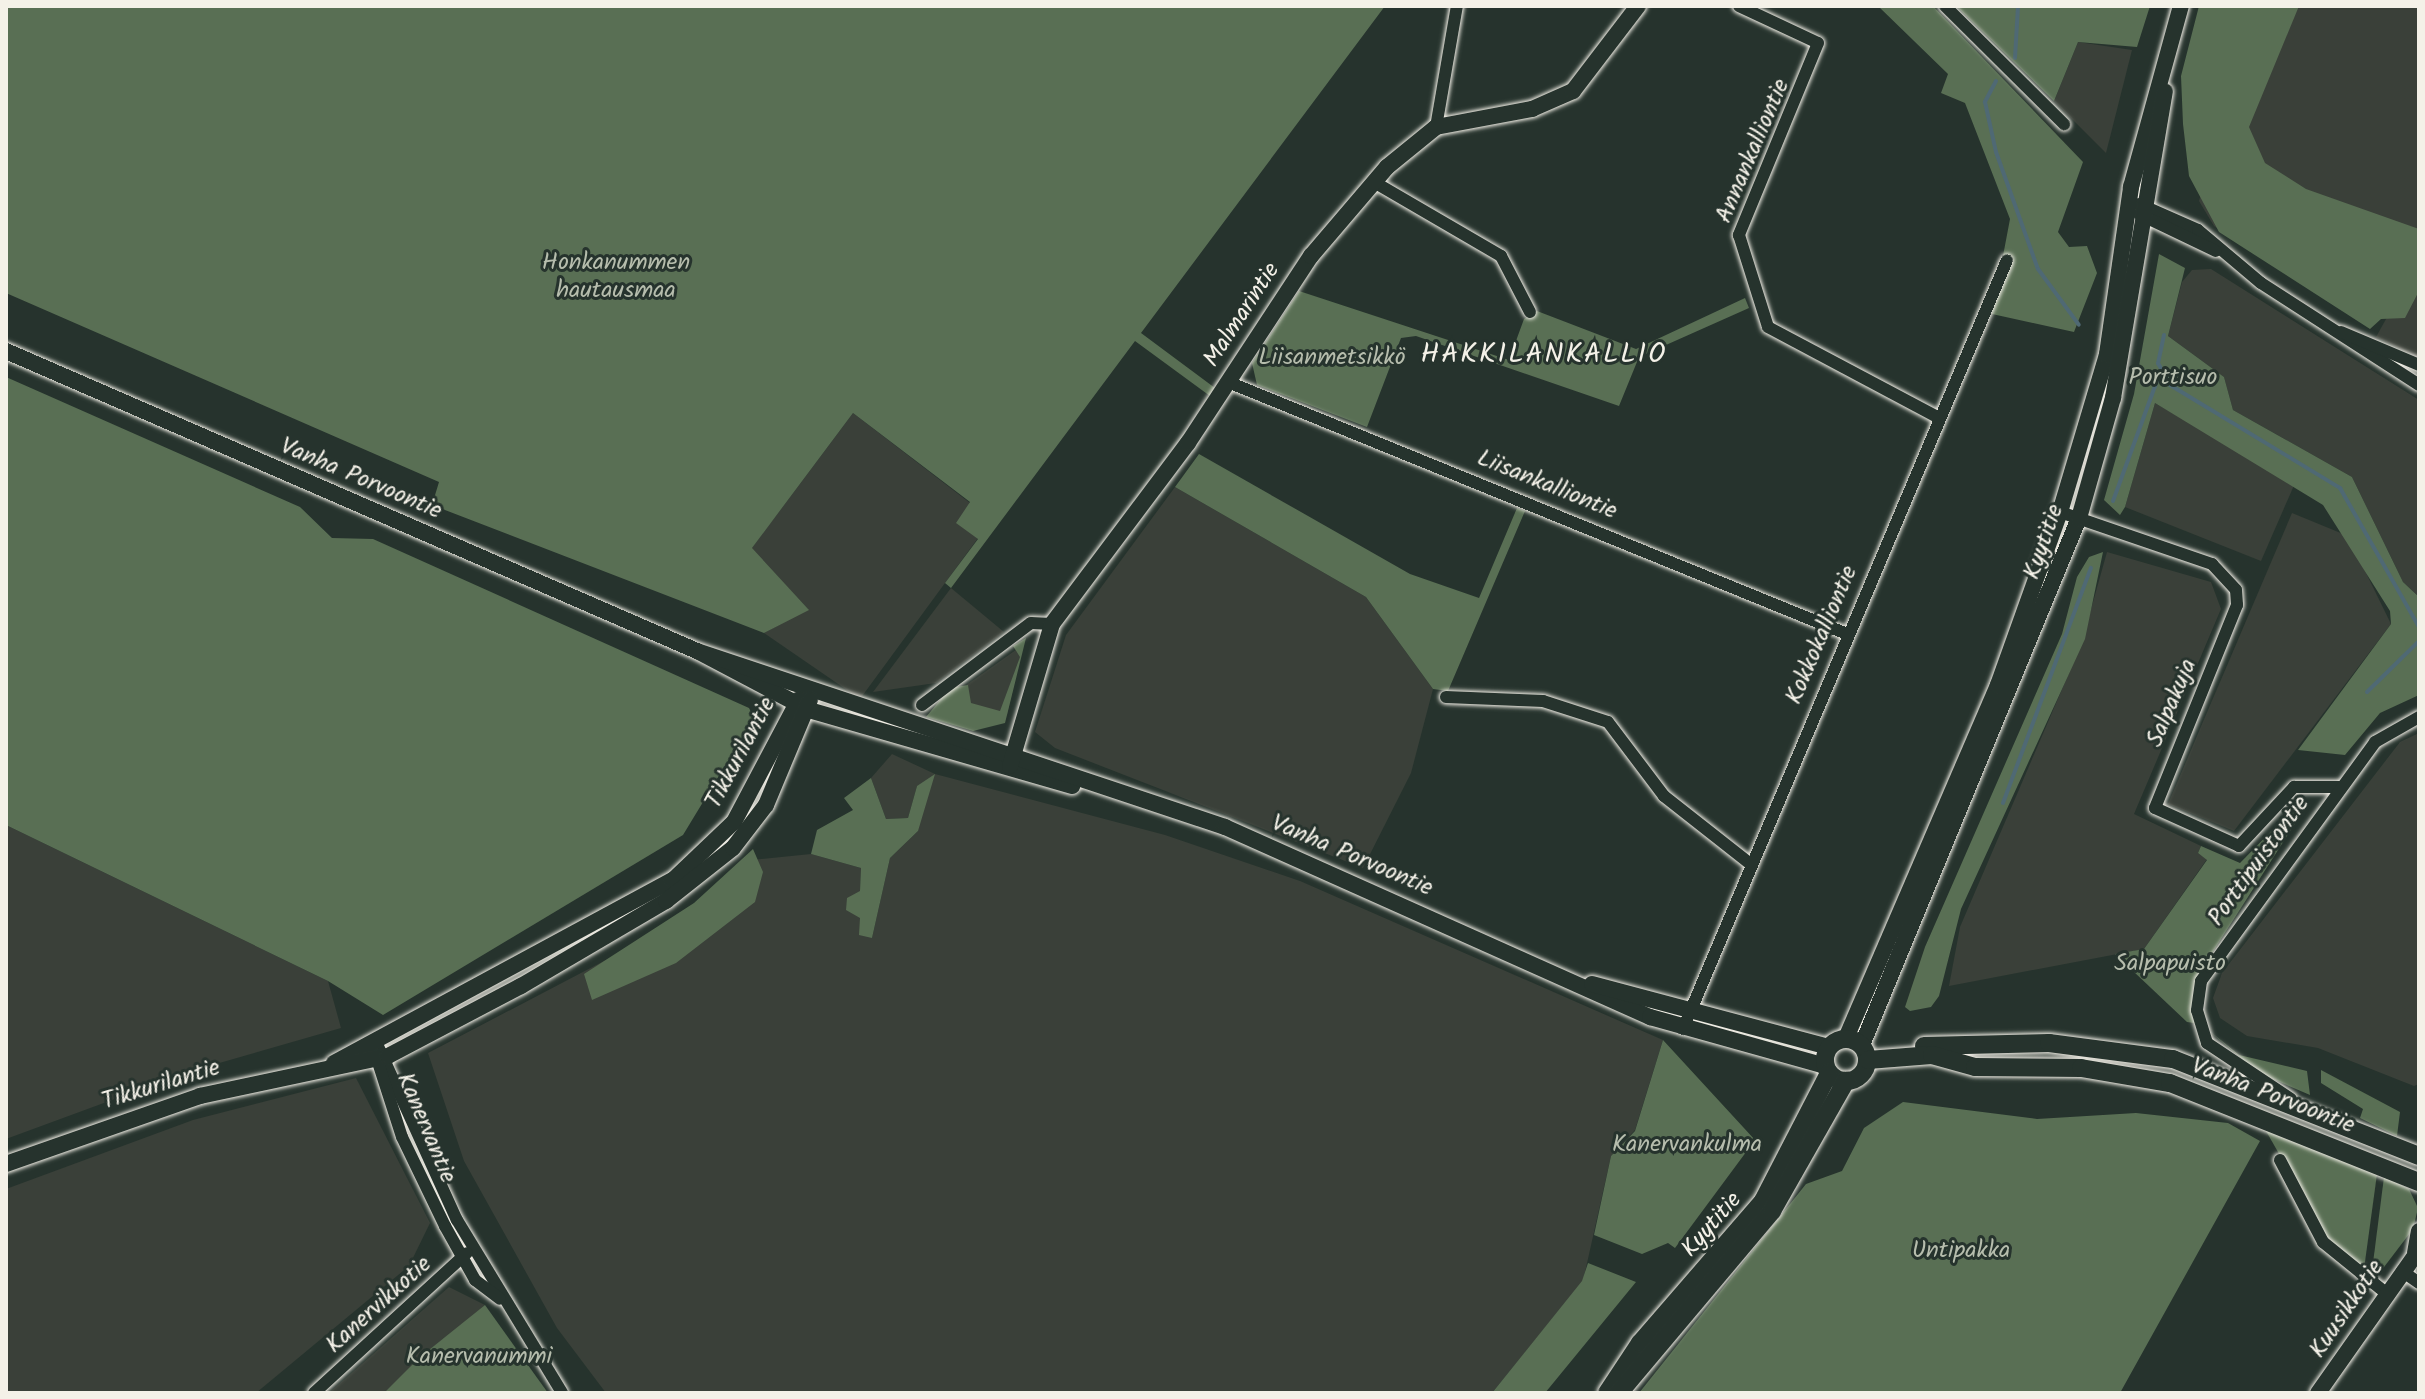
<!DOCTYPE html>
<meta charset="utf-8">
<style>
body{margin:0}
#map{position:relative;width:2425px;height:1399px;overflow:hidden;background:#26332d;font-family:Kalam,sans-serif}
div>[style]{position:absolute}
[style*='--x']{left:calc(var(--x)*1px);top:calc(var(--y)*1px);width:calc(var(--w)*1px);rotate:calc(var(--a)*1deg)}
.built>*{inset:0;background:#3a4039}
.green>*{inset:0;background:#596f54}
.stream>*{height:4px;margin:-2px;padding:0 2px;transform-origin:2px;border-radius:2px;background:#4f6974}
.roads{filter:drop-shadow(0 0 2px #f4f1e8) drop-shadow(0 0 2px #f4f1e8)}
.street>*{height:12px;margin:-6px;padding:0 6px;transform-origin:6px;border-radius:6px;background:#26332d}
.secondary>*{height:16px;margin:-8px;padding:0 8px;transform-origin:8px;border-radius:8px;background:#26332d}
.primary>*{height:18px;margin:-9px;padding:0 9px;transform-origin:9px;border-radius:9px;background:#26332d}
.primary>.ring{margin:-9px;padding:0;box-sizing:content-box;background:none;border:18px solid #26332d;border-radius:50%}
span{translate:-50% -50%;white-space:nowrap;text-align:center;line-height:1.15;-webkit-text-stroke:6px #26332d;paint-order:stroke}
.street-label{font-size:24px;color:#f4f1e8}
.park-label{font-size:24px;color:#b6bdad}
.quarter-label{font-size:28px;color:#f4f1e8;letter-spacing:2px}
.frame{position:absolute;inset:0;border:8px solid #f4f1e8;pointer-events:none}
</style>
<div id="map">
<div class="built">
<div style="clip-path:polygon(2255px 6px,2419px 6px,2419px 248px,2271px 265px,2214px 226px,2199px 201px)"></div>
<div style="clip-path:polygon(2078px 42px,2132px 50px,2106px 153px,2054px 101px)"></div>
<div style="clip-path:polygon(2419px 260px,2419px 358px,2376px 337px)"></div>
<div style="clip-path:polygon(2211px 269px,2419px 400px,2419px 597px,2403px 582px,2352px 477px,2233px 410px,2224px 377px,2168px 336px,2182px 282px,2192px 270px)"></div>
<div style="clip-path:polygon(2155px 403px,2295px 483px,2261px 561px,2125px 507px)"></div>
<div style="clip-path:polygon(853px 413px,970px 503px,978px 538px,860px 699px,764px 633px,808px 609px,751px 549px)"></div>
<div style="clip-path:polygon(1175px 487px,1366px 597px,1433px 689px,1411px 773px,1363px 868px,1055px 748px,1035px 732px,1066px 635px)"></div>
<div style="clip-path:polygon(2292px 513px,2348px 536px,2391px 624px,2234px 831px,2168px 804px)"></div>
<div style="clip-path:polygon(2107px 552px,2211px 582px,2221px 609px,2134px 814px,2201px 846px,2198px 853px,2207px 859px,2144px 949px,1949px 986px,1960px 927px,2081px 645px)"></div>
<div style="clip-path:polygon(951px 588px,1004px 632px,936px 683px,873px 692px)"></div>
<div style="clip-path:polygon(1023px 645px,1007px 715px,997px 724px,955px 693px)"></div>
<div style="clip-path:polygon(2419px 733px,2419px 1084px,2414px 1086px,2318px 1048px,2247px 1036px,2220px 1018px,2213px 998px,2222px 973px,2400px 742px)"></div>
<div style="clip-path:polygon(892px 754px,935px 774px,1165px 835px,1300px 881px,1663px 1040px,1635px 1130px,1611px 1156px,1583px 1281px,1492px 1393px,606px 1393px,557px 1328px,464px 1161px,428px 1053px,642px 941px,719px 891px,752px 860px,811px 854px,861px 868px,860px 918px,872px 938px,890px 858px,918px 831px,917px 786px,908px 818px,886px 819px,871px 778px)"></div>
<div style="clip-path:polygon(6px 825px,328px 981px,341px 1028px,188px 1072px,6px 1139px)"></div>
<div style="clip-path:polygon(356px 1078px,430px 1223px,409px 1266px,256px 1393px,6px 1393px,6px 1189px,193px 1120px)"></div>
<div style="clip-path:polygon(449px 1287px,485px 1305px,384px 1393px,329px 1393px)"></div>
</div>
<div class="green">
<div style="clip-path:polygon(6px 6px,1385px 6px,1141px 333px,1215px 388px,1210px 396px,1135px 341px,951px 588px,945px 583px,978px 539px,956px 523px,970px 502px,853px 413px,752px 548px,809px 610px,764px 633px,432px 505px,439px 482px,6px 293px)"></div>
<div style="clip-path:polygon(1878px 6px,1933px 6px,2083px 162px,2058px 232px,2069px 247px,2087px 246px,2097px 273px,2074px 332px,1992px 314px,2010px 219px,1965px 103px,1941px 93px,1948px 74px)"></div>
<div style="clip-path:polygon(1956px 6px,2150px 6px,2137px 47px,2078px 42px,2054px 101px)"></div>
<div style="clip-path:polygon(2199px 6px,2299px 6px,2249px 127px,2265px 163px,2306px 189px,2419px 229px,2419px 291px,2405px 318px,2381px 319px,2370px 329px,2219px 232px,2189px 176px,2183px 124px,2181px 76px)"></div>
<div style="clip-path:polygon(2159px 254px,2185px 268px,2168px 336px,2224px 377px,2233px 410px,2352px 477px,2403px 582px,2419px 597px,2419px 695px,2380px 713px,2345px 755px,2298px 750px,2391px 624px,2390px 611px,2323px 505px,2155px 403px,2125px 507px,2120px 515px,2104px 500px,2134px 394px)"></div>
<div style="clip-path:polygon(1299px 291px,1509px 360px,1524px 319px,1537px 311px,1636px 349px,1745px 298px,1749px 308px,1639px 357px,1619px 406px,1416px 336px,1401px 338px,1367px 427px,1257px 385px,1252px 363px)"></div>
<div style="clip-path:polygon(6px 377px,300px 507px,332px 538px,373px 539px,749px 708px,754px 718px,683px 835px,383px 1015px,328px 981px,6px 825px)"></div>
<div style="clip-path:polygon(1199px 454px,1410px 574px,1479px 598px,1517px 508px,1525px 511px,1448px 691px,1433px 689px,1366px 597px,1175px 487px)"></div>
<div style="clip-path:polygon(2103px 552px,2085px 639px,1961px 909px,1939px 996px,1931px 1007px,1910px 1011px,1905px 1007px,1925px 947px,2062px 634px,2077px 577px,2089px 557px)"></div>
<div style="clip-path:polygon(1026px 638px,1005px 723px,973px 731px,926px 717px,950px 688px,968px 685px,971px 703px,1000px 711px,1020px 657px,1013px 646px)"></div>
<div style="clip-path:polygon(935px 774px,918px 831px,890px 858px,872px 938px,859px 935px,860px 918px,846px 910px,847px 898px,860px 891px,861px 868px,811px 854px,817px 830px,853px 810px,844px 798px,871px 778px,886px 819px,908px 818px,917px 786px)"></div>
<div style="clip-path:polygon(2303px 811px,2198px 975px,2194px 1023px,2187px 1022px,2115px 954px,2144px 949px,2207px 860px,2198px 853px,2201px 846px,2240px 863px,2289px 813px)"></div>
<div style="clip-path:polygon(753px 849px,763px 872px,755px 902px,676px 963px,592px 1000px,584px 974px,694px 903px)"></div>
<div style="clip-path:polygon(2207px 1029px,2239px 1055px,2307px 1071px,2310px 1095px,2259px 1073px)"></div>
<div style="clip-path:polygon(1663px 1040px,1755px 1140px,1675px 1248px,1668px 1243px,1642px 1254px,1594px 1235px,1611px 1156px,1635px 1131px)"></div>
<div style="clip-path:polygon(2321px 1070px,2400px 1112px,2397px 1136px,2360px 1118px,2363px 1109px,2321px 1083px)"></div>
<div style="clip-path:polygon(1903px 1102px,2037px 1119px,2136px 1113px,2228px 1123px,2260px 1141px,2120px 1393px,1639px 1393px,1806px 1184px,1842px 1171px,1864px 1128px)"></div>
<div style="clip-path:polygon(2262px 1124px,2377px 1174px,2364px 1269px,2330px 1243px)"></div>
<div style="clip-path:polygon(2384px 1177px,2409px 1189px,2418px 1208px,2413px 1229px,2381px 1271px,2373px 1263px)"></div>
<div style="clip-path:polygon(1588px 1263px,1636px 1282px,1545px 1393px,1492px 1393px,1582px 1281px)"></div>
<div style="clip-path:polygon(485px 1305px,548px 1393px,384px 1393px,419px 1358px)"></div>
</div>
<div class="stream">
<div style="--x:2015;--y:58;--w:52;--a:-86.7"></div>
<div style="--x:1996;--y:81;--w:24;--a:118"></div>
<div style="--x:1985;--y:102;--w:51;--a:77.6"></div>
<div style="--x:1996;--y:152;--w:124;--a:70.3"></div>
<div style="--x:2038;--y:269;--w:69;--a:53.8"></div>
<div style="--x:2164;--y:335;--w:29;--a:102"></div>
<div style="--x:2158;--y:363;--w:25;--a:61"></div>
<div style="--x:2170;--y:385;--w:199;--a:31.2"></div>
<div style="--x:2340;--y:488;--w:160;--a:60.4"></div>
<div style="--x:2113;--y:501;--w:140;--a:-69.9"></div>
<div style="--x:2367;--y:692;--w:73;--a:-44.4"></div>
<div style="--x:2003;--y:803;--w:251;--a:-69.5"></div>
</div>
<div class="roads">
<div class="street">
<div style="--x:1739;--y:6;--w:87;--a:25.1"></div>
<div style="--x:1818;--y:43;--w:208;--a:112.4"></div>
<div style="--x:1739;--y:235;--w:96;--a:72.5"></div>
<div style="--x:1768;--y:327;--w:194;--a:28"></div>
<div style="--x:1945;--y:6;--w:168;--a:44.8"></div>
<div style="--x:1436;--y:127;--w:123;--a:-80.2"></div>
<div style="--x:1374;--y:182;--w:147;--a:30.2"></div>
<div style="--x:1501;--y:256;--w:63;--a:62.6"></div>
<div style="--x:2139;--y:204;--w:64;--a:23.8"></div>
<div style="--x:2198;--y:230;--w:82;--a:40.1"></div>
<div style="--x:2261;--y:283;--w:188;--a:32.8"></div>
<div style="--x:2139;--y:214;--w:85;--a:25.7"></div>
<div style="--x:2341;--y:332;--w:85;--a:22.9"></div>
<div style="--x:1228;--y:382;--w:668;--a:22.15"></div>
<div style="--x:2060;--y:512;--w:161;--a:18.9"></div>
<div style="--x:2212;--y:564;--w:35;--a:47"></div>
<div style="--x:2236;--y:590;--w:15;--a:86"></div>
<div style="--x:2237;--y:605;--w:219;--a:112"></div>
<div style="--x:2155;--y:808;--w:92;--a:24.3"></div>
<div style="--x:2239;--y:846;--w:81;--a:-47"></div>
<div style="--x:2294;--y:787;--w:46;--a:0"></div>
<div style="--x:1446;--y:697;--w:97;--a:2.4"></div>
<div style="--x:1543;--y:701;--w:68;--a:17.9"></div>
<div style="--x:1608;--y:722;--w:93;--a:52.9"></div>
<div style="--x:1664;--y:796;--w:108;--a:38.2"></div>
<div style="--x:922;--y:705;--w:136;--a:-37"></div>
<div style="--x:1031;--y:623;--w:21;--a:3"></div>
<div style="--x:1683;--y:1029;--w:834;--a:-67.15"></div>
<div style="--x:377;--y:1044;--w:193;--a:65.6"></div>
<div style="--x:457;--y:1220;--w:202;--a:58.7"></div>
<div style="--x:375;--y:1053;--w:88;--a:72.2"></div>
<div style="--x:402;--y:1137;--w:99;--a:64.2"></div>
<div style="--x:445;--y:1226;--w:62;--a:60.9"></div>
<div style="--x:475;--y:1280;--w:31;--a:37"></div>
<div style="--x:2291;--y:1099;--w:101;--a:-146.3"></div>
<div style="--x:2207;--y:1043;--w:34;--a:-107"></div>
<div style="--x:2197;--y:1010;--w:29;--a:-82"></div>
<div style="--x:2201;--y:981;--w:296;--a:-53.9"></div>
<div style="--x:2375;--y:742;--w:51;--a:-29.6"></div>
<div style="--x:2280;--y:1160;--w:93;--a:62.3"></div>
<div style="--x:2323;--y:1242;--w:81;--a:39"></div>
<div style="--x:2402;--y:1271;--w:21;--a:35"></div>
<div style="--x:314;--y:1393;--w:207;--a:-42.5"></div>
</div>
<div class="secondary">
<div style="--x:6;--y:351;--w:753;--a:23.47"></div>
<div style="--x:697;--y:651;--w:127;--a:27.8"></div>
<div style="--x:809;--y:710;--w:274;--a:16.1"></div>
<div style="--x:697;--y:651;--w:557;--a:18.43"></div>
<div style="--x:1225;--y:827;--w:466;--a:24.1"></div>
<div style="--x:1650;--y:1017;--w:183;--a:15.6"></div>
<div style="--x:1010;--y:766;--w:148;--a:-73.5"></div>
<div style="--x:1052;--y:624;--w:226;--a:-53.1"></div>
<div style="--x:1188;--y:443;--w:224;--a:-56.7"></div>
<div style="--x:1311;--y:256;--w:117;--a:-49.5"></div>
<div style="--x:1387;--y:167;--w:63;--a:-39.2"></div>
<div style="--x:1436;--y:127;--w:98;--a:-10.6"></div>
<div style="--x:1532;--y:109;--w:45;--a:-23.7"></div>
<div style="--x:1573;--y:91;--w:107;--a:-52.6"></div>
<div style="--x:1592;--y:984;--w:245;--a:14.9"></div>
<div style="--x:1846;--y:1038;--w:384;--a:-66.7"></div>
<div style="--x:1998;--y:685;--w:184;--a:-70.3"></div>
<div style="--x:2060;--y:512;--w:165;--a:-73.4"></div>
<div style="--x:2107;--y:354;--w:169;--a:-81.8"></div>
<div style="--x:2131;--y:187;--w:188;--a:-74.6"></div>
<div style="--x:1862;--y:1045;--w:570;--a:-67.62"></div>
<div style="--x:2079;--y:518;--w:125;--a:-74.2"></div>
<div style="--x:2113;--y:398;--w:311;--a:-80.4"></div>
<div style="--x:334;--y:1063;--w:385;--a:-28.4"></div>
<div style="--x:673;--y:880;--w:84;--a:-43.6"></div>
<div style="--x:734;--y:822;--w:139;--a:-62.1"></div>
<div style="--x:6;--y:1164;--w:206;--a:-19.3"></div>
<div style="--x:200;--y:1096;--w:192;--a:-12"></div>
<div style="--x:388;--y:1056;--w:150;--a:-27.8"></div>
<div style="--x:521;--y:986;--w:168;--a:-30.4"></div>
<div style="--x:666;--y:901;--w:85;--a:-38.3"></div>
<div style="--x:733;--y:848;--w:54;--a:-52.5"></div>
<div style="--x:766;--y:805;--w:114;--a:-67.3"></div>
<div style="--x:2415;--y:1253;--w:22;--a:-80"></div>
<div style="--x:2318;--y:1393;--w:175;--a:-54.8"></div>
</div>
<div class="primary">
<div class="ring" style="left:1825px;top:1039px;width:24px;height:24px"></div>
<div style="--x:1924;--y:1046;--w:125;--a:-1.4"></div>
<div style="--x:2049;--y:1043;--w:125;--a:7.4"></div>
<div style="--x:2173;--y:1059;--w:264;--a:21.5"></div>
<div style="--x:1868;--y:1060;--w:64;--a:-4.5"></div>
<div style="--x:1932;--y:1055;--w:45;--a:15.6"></div>
<div style="--x:1975;--y:1067;--w:106;--a:0.5"></div>
<div style="--x:2081;--y:1068;--w:90;--a:9.6"></div>
<div style="--x:2170;--y:1083;--w:268;--a:21.7"></div>
<div style="--x:1607;--y:1393;--w:60;--a:-56.6"></div>
<div style="--x:1640;--y:1343;--w:188;--a:-49.1"></div>
<div style="--x:1763;--y:1201;--w:144;--a:-62.7"></div>
<div style="--x:1619;--y:1393;--w:238;--a:-49.9"></div>
<div style="--x:1772;--y:1211;--w:150;--a:-60.4"></div>
</div>
</div>
<div class="street-label">
<span style="left:1753px;top:151px;rotate:-67deg">Annankalliontie</span>
<span style="left:1242px;top:315px;rotate:-57deg">Malmarintie</span>
<span style="left:361px;top:479px;rotate:23deg">Vanha Porvoontie</span>
<span style="left:1547px;top:485px;rotate:22deg">Liisankalliontie</span>
<span style="left:2044px;top:542px;rotate:-71deg">Kyytitie</span>
<span style="left:1822px;top:635px;rotate:-67deg">Kokkokalliontie</span>
<span style="left:2172px;top:703px;rotate:-67deg">Salpakuja</span>
<span style="left:741px;top:753px;rotate:-62deg">Tikkurilantie</span>
<span style="left:1352px;top:856px;rotate:23deg">Vanha Porvoontie</span>
<span style="left:2259px;top:861px;rotate:-54deg">Porttipuistontie</span>
<span style="left:161px;top:1085px;rotate:-17deg">Tikkurilantie</span>
<span style="left:2273px;top:1096px;rotate:21deg">Vanha Porvoontie</span>
<span style="left:426px;top:1128px;rotate:67deg">Kanervantie</span>
<span style="left:1712px;top:1225px;rotate:-49deg">Kyytitie</span>
<span style="left:379px;top:1305px;rotate:-42deg">Kanervikkotie</span>
<span style="left:2347px;top:1309px;rotate:-56deg">Kuusikkotie</span>
</div>
<div class="park-label">
<span style="left:616px;top:277px">Honkanummen<br>hautausmaa</span>
<span style="left:1332px;top:358px">Liisanmetsikkö</span>
<span style="left:2173px;top:378px">Porttisuo</span>
<span style="left:2170px;top:964px">Salpapuisto</span>
<span style="left:1687px;top:1145px">Kanervankulma</span>
<span style="left:1961px;top:1251px">Untipakka</span>
<span style="left:479px;top:1357px">Kanervanummi</span>
</div>
<div class="quarter-label">
<span style="left:1544px;top:355px">HAKKILANKALLIO</span>
</div>
<div class="frame"></div>
</div>
